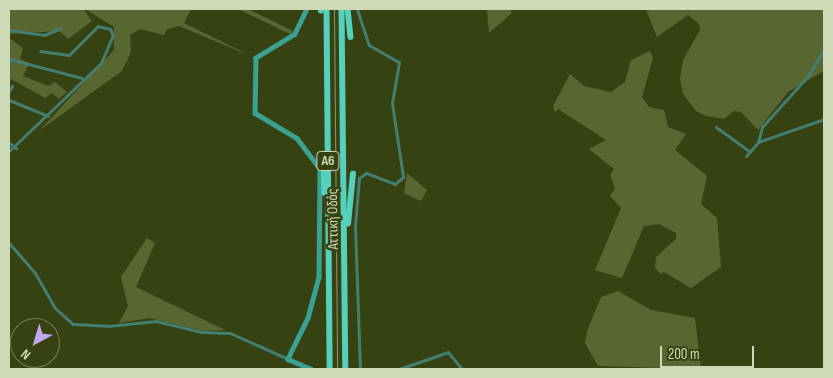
<!DOCTYPE html>
<meta charset="utf-8">
<style>
body{margin:0}
#map{position:relative;width:833px;height:378px;overflow:hidden;background:#374212;font-family:"Sofia Sans Condensed",sans-serif}
div>[style]{position:absolute}
[style*='--x']{left:calc(var(--x)*1px);top:calc(var(--y)*1px);width:calc(var(--w)*1px);rotate:calc(var(--a)*1deg)}
.green>*{inset:0;background:#586631}
.street>*{height:3px;margin:-1.5px;padding:0 1.5px;transform-origin:1.5px;border-radius:1.5px;background:#437e73}
.secondary>*{height:4.5px;margin:-2.25px;padding:0 2.25px;transform-origin:2.25px;border-radius:2.25px;background:#3ba192}
.highway>*{height:5.5px;margin:-2.75px;padding:0 2.75px;transform-origin:2.75px;border-radius:2.75px;background:#54d0bd}
.rail>*{height:1px;margin:-0.5px;padding:0 0.5px;transform-origin:0.5px;border-radius:0.5px;background:#8e9972}
span{translate:-50% -50%;white-space:nowrap;text-align:center;line-height:1.15;-webkit-text-stroke:5px #374212;paint-order:stroke}
.shield-label span{padding:1px 4px;background:#374212;border:1px solid;border-radius:4px;-webkit-text-stroke-width:0}
.shield-label{font-size:14px;color:#ced9b8;font-weight:700}
.street-label{font-size:15px;color:#ced9b8}
.frame{position:absolute;inset:0;border:10px solid #ced9b8;pointer-events:none}
.north{position:absolute;left:10px;top:318px;width:50px;height:50px;box-sizing:border-box;background:#374212;border:1px solid #737e54;border-radius:50%;rotate:219deg;font-size:14px;font-weight:700;line-height:20px;text-align:center;color:#ced9b8}
.north::after{content:'';display:block;margin:auto;width:18px;height:22px;background:#c3a7f2;clip-path:polygon(50% 0,100% 100%,50% 72%,0 100%)}
.scale{position:absolute;left:660px;top:346px;width:94px;height:22px;box-sizing:border-box;border:2px solid #ced9b8;border-top:0;padding-left:6px;font-size:15px;line-height:18px;white-space:nowrap;color:#ced9b8;-webkit-text-stroke:4px #374212;paint-order:stroke}
</style>
<div id="map">
<div class="green">
<div style="clip-path:polygon(9px 9px,83px 9px,92px 21px,68px 39px,59px 31px,9px 34px)"></div>
<div style="clip-path:polygon(85px 9px,191px 9px,184px 23px,253px 57px,179px 26px,167px 29px,164px 35px,140px 29px,130px 35px,131px 52px,122px 71px,40px 130px,114px 50px,114px 27px)"></div>
<div style="clip-path:polygon(238px 9px,248px 9px,293px 31px,290px 34px)"></div>
<div style="clip-path:polygon(487px 9px,510px 9px,512px 13px,489px 33px)"></div>
<div style="clip-path:polygon(646px 9px,824px 9px,824px 71px,788px 92px,758px 130px,741px 112px,734px 111px,724px 119px,706px 116px,696px 111px,683px 94px,680px 79px,683px 60px,700px 30px,699px 24px,688px 15px,657px 37px)"></div>
<div style="clip-path:polygon(9px 38px,23px 48px,20px 59px,30px 63px,23px 76px,48px 86px,55px 82px,67px 92px,59px 99px,52px 93px,45px 98px,9px 78px)"></div>
<div style="clip-path:polygon(650px 51px,653px 58px,642px 97px,649px 107px,664px 110px,668px 127px,686px 134px,675px 150px,707px 176px,701px 204px,717px 218px,721px 267px,691px 288px,664px 272px,660px 274px,655px 267px,656px 257px,676px 239px,676px 233px,659px 224px,644px 226px,622px 278px,595px 270px,621px 208px,610px 196px,615px 188px,610px 175px,614px 169px,589px 149px,606px 140px,558px 109px,555px 113px,553px 106px,570px 74px,584px 86px,611px 92px,625px 82px,631px 60px)"></div>
<div style="clip-path:polygon(407px 173px,427px 190px,421px 201px,404px 193px)"></div>
<div style="clip-path:polygon(147px 238px,155px 243px,136px 287px,225px 330px,202px 331px,150px 318px,119px 323px,128px 306px,121px 277px)"></div>
<div style="clip-path:polygon(618px 291px,651px 310px,695px 318px,701px 369px,598px 366px,585px 343px,587px 331px,601px 297px)"></div>
</div>
<div class="street">
<div style="--x:357;--y:9;--w:38;--a:72"></div>
<div style="--x:369;--y:45;--w:34;--a:30"></div>
<div style="--x:399;--y:62;--w:42;--a:99.7"></div>
<div style="--x:392;--y:103;--w:75;--a:81.5"></div>
<div style="--x:403;--y:177;--w:11;--a:139"></div>
<div style="--x:395;--y:184;--w:31;--a:-159"></div>
<div style="--x:366;--y:173;--w:9;--a:144"></div>
<div style="--x:359;--y:178;--w:48;--a:94.8"></div>
<div style="--x:355;--y:226;--w:143;--a:88"></div>
<div style="--x:9;--y:30;--w:35;--a:8"></div>
<div style="--x:44;--y:35;--w:18;--a:-22"></div>
<div style="--x:9;--y:59;--w:75;--a:14.6"></div>
<div style="--x:9;--y:91;--w:6;--a:-59"></div>
<div style="--x:9;--y:100;--w:42;--a:22.3"></div>
<div style="--x:716;--y:127;--w:41;--a:36"></div>
<div style="--x:758;--y:142;--w:16;--a:-75"></div>
<div style="--x:762;--y:127;--w:69;--a:-48"></div>
<div style="--x:808;--y:76;--w:31;--a:-59"></div>
<div style="--x:9;--y:143;--w:9;--a:36"></div>
<div style="--x:9;--y:151;--w:127;--a:-43.7"></div>
<div style="--x:101;--y:63;--w:30;--a:-67"></div>
<div style="--x:113;--y:35;--w:7;--a:-117"></div>
<div style="--x:110;--y:29;--w:12;--a:-166"></div>
<div style="--x:98;--y:26;--w:41;--a:135"></div>
<div style="--x:69;--y:55;--w:29;--a:-172"></div>
<div style="--x:746;--y:156;--w:18;--a:-49"></div>
<div style="--x:758;--y:142;--w:70;--a:-19.2"></div>
<div style="--x:9;--y:243;--w:40;--a:49"></div>
<div style="--x:35;--y:273;--w:40;--a:60.3"></div>
<div style="--x:55;--y:308;--w:24;--a:42"></div>
<div style="--x:73;--y:324;--w:35;--a:3"></div>
<div style="--x:108;--y:326;--w:48;--a:-5.9"></div>
<div style="--x:156;--y:321;--w:46;--a:13.7"></div>
<div style="--x:201;--y:332;--w:29;--a:2"></div>
<div style="--x:230;--y:333;--w:64;--a:24.1"></div>
<div style="--x:399;--y:369;--w:52;--a:-19.1"></div>
<div style="--x:448;--y:352;--w:22;--a:51"></div>
</div>
<div class="secondary">
<div style="--x:307;--y:9;--w:28;--a:116"></div>
<div style="--x:295;--y:34;--w:46;--a:148.4"></div>
<div style="--x:256;--y:58;--w:55;--a:91"></div>
<div style="--x:255;--y:113;--w:49;--a:30.8"></div>
<div style="--x:297;--y:138;--w:38;--a:53"></div>
<div style="--x:320;--y:168;--w:109;--a:90.5"></div>
<div style="--x:319;--y:277;--w:42;--a:105"></div>
<div style="--x:308;--y:318;--w:46;--a:116"></div>
<div style="--x:288;--y:359;--w:25;--a:23"></div>
</div>
<div class="highway">
<div style="--x:327;--y:9;--w:360;--a:89.5"></div>
<div style="--x:342;--y:9;--w:360;--a:89.4"></div>
<div style="--x:348;--y:9;--w:28;--a:84"></div>
<div style="--x:321;--y:11;--w:2;--a:-90"></div>
<div style="--x:324;--y:165;--w:28;--a:88"></div>
<div style="--x:348;--y:224;--w:50;--a:-84.3"></div>
</div>
<div class="rail">
<div style="--x:334;--y:9;--w:360;--a:89.5"></div>
</div>
<div class="shield-label">
<span style="left:328px;top:161px">Α6</span>
</div>
<div class="street-label">
<span style="left:333px;top:219px;rotate:-91deg">Αττική Οδός</span>
</div>
<div class="frame"></div>
<div class="north">N</div>
<div class="scale">200 m</div>
</div>
